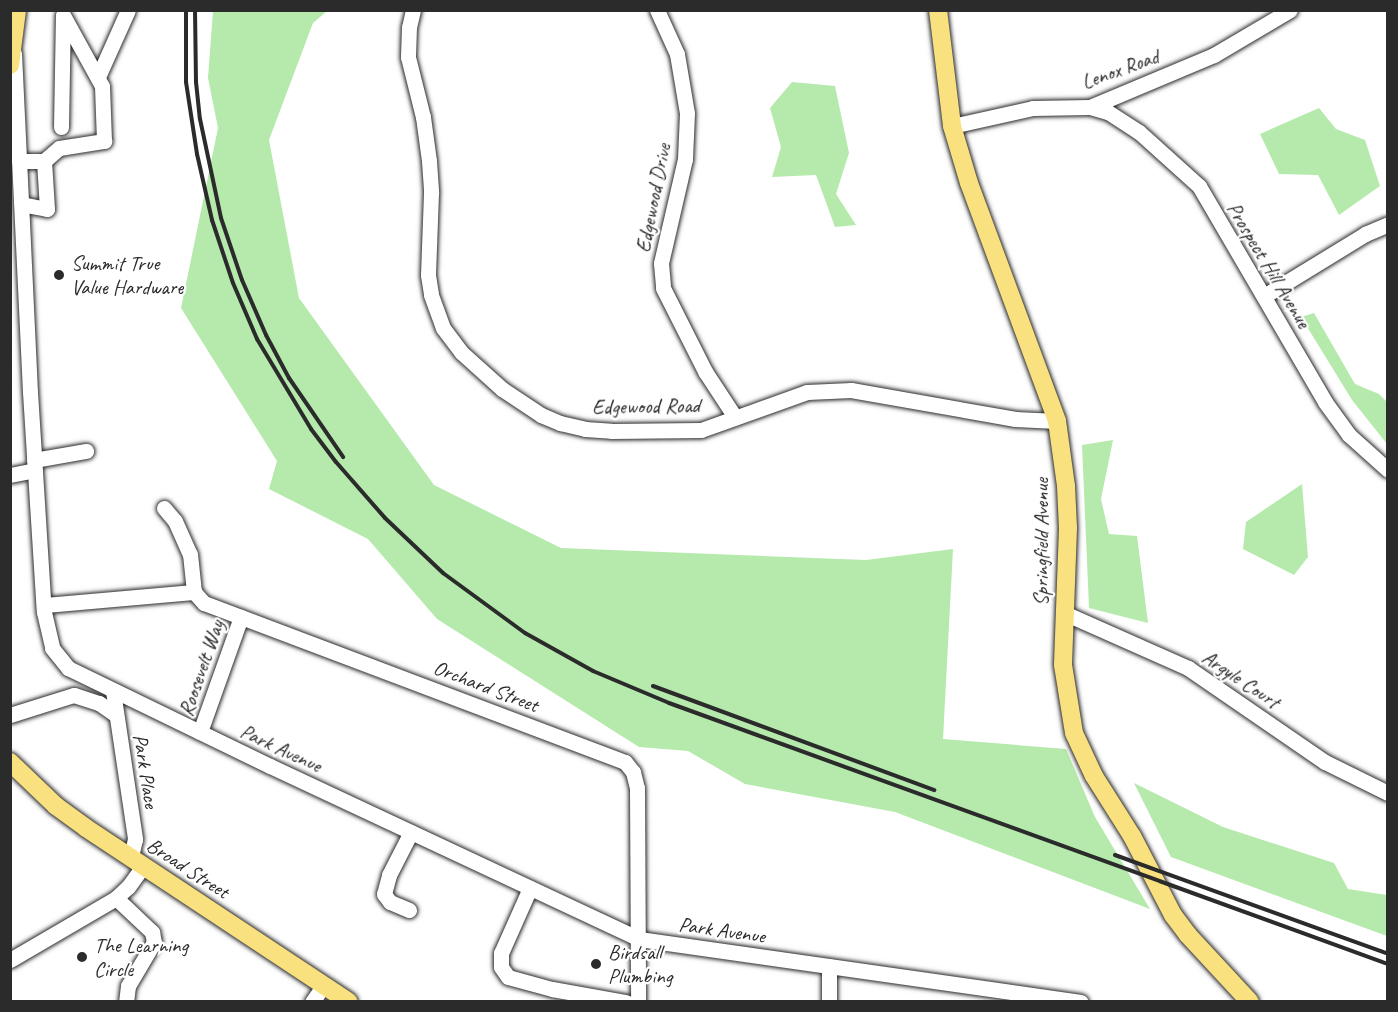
<!DOCTYPE html>
<style>
body{margin:0}
#map{position:relative;width:1398px;height:1012px;overflow:hidden;background:#fff;font-family:Caveat,sans-serif}
div>[style]{position:absolute}
[style*='--x']{left:calc(var(--x)*1px);top:calc(var(--y)*1px);width:calc(var(--w)*1px);rotate:calc(var(--a)*1deg)}
.green>*{inset:0;background:#b5eaac}
.roads{filter:drop-shadow(0 0 2px #2b2b2b) drop-shadow(0 0 2px #2b2b2b)}
.minor>*{height:15px;margin:-7.5px;padding:0 7.5px;transform-origin:7.5px;border-radius:7.5px;background:#fff}
.major>*{height:18px;margin:-9px;padding:0 9px;transform-origin:9px;border-radius:9px;background:#fae180}
.rail>*{height:4px;margin:-2px;padding:0 2px;transform-origin:2px;border-radius:2px;background:#2b2b2b}
.dots>*{width:16px;height:16px;translate:-50% -50%;box-sizing:border-box;border:3px solid #fff;border-radius:50%}
span{translate:-50% -50%;white-space:nowrap;text-align:center;line-height:1.15;-webkit-text-stroke:4.5px #fff;paint-order:stroke}
.street-label{font-size:21px;color:#2b2b2b}
.poi-label{font-size:21px;color:#2b2b2b}
.left{translate:0 -50%;text-align:left}
.frame{position:absolute;inset:0;border:12px solid #2b2b2b;pointer-events:none}
</style>
<div id="map">
<div class="green">
<div style="clip-path:polygon(213px 11px,327px 11px,313px 23px,269px 140px,299px 298px,434px 485px,561px 548px,866px 560px,953px 549px,943px 739px,1066px 749px,1095px 817px,1150px 909px,895px 812px,745px 784px,688px 751px,639px 747px,437px 619px,368px 539px,269px 489px,277px 461px,181px 308px,218px 128px,208px 78px)"></div>
<div style="clip-path:polygon(792px 82px,835px 86px,849px 153px,836px 194px,856px 225px,835px 227px,816px 175px,772px 177px,781px 147px,770px 108px)"></div>
<div style="clip-path:polygon(1319px 108px,1336px 129px,1365px 140px,1380px 186px,1339px 215px,1318px 175px,1279px 174px,1260px 134px)"></div>
<div style="clip-path:polygon(1314px 313px,1355px 384px,1379px 394px,1387px 402px,1387px 444px,1352px 400px,1301px 317px)"></div>
<div style="clip-path:polygon(1113px 440px,1101px 499px,1109px 534px,1137px 536px,1148px 623px,1089px 608px,1082px 445px)"></div>
<div style="clip-path:polygon(1302px 484px,1308px 557px,1294px 575px,1243px 549px,1246px 522px)"></div>
<div style="clip-path:polygon(1134px 783px,1223px 827px,1334px 863px,1348px 889px,1387px 895px,1387px 936px,1171px 857px)"></div>
</div>
<div class="roads">
<div class="minor">
<div style="--x:413;--y:10;--w:17;--a:103"></div>
<div style="--x:409;--y:27;--w:30;--a:92"></div>
<div style="--x:408;--y:57;--w:62;--a:76"></div>
<div style="--x:423;--y:117;--w:44;--a:82.2"></div>
<div style="--x:429;--y:161;--w:32;--a:86"></div>
<div style="--x:431;--y:193;--w:82;--a:92.1"></div>
<div style="--x:428;--y:275;--w:20;--a:81"></div>
<div style="--x:431;--y:295;--w:35;--a:70"></div>
<div style="--x:443;--y:328;--w:31;--a:53"></div>
<div style="--x:462;--y:353;--w:54;--a:42"></div>
<div style="--x:502;--y:389;--w:47;--a:33.7"></div>
<div style="--x:541;--y:415;--w:21;--a:23"></div>
<div style="--x:560;--y:423;--w:26;--a:13"></div>
<div style="--x:585;--y:429;--w:26;--a:4"></div>
<div style="--x:611;--y:431;--w:90;--a:-0.6"></div>
<div style="--x:701;--y:430;--w:113;--a:-19.7"></div>
<div style="--x:807;--y:392;--w:44;--a:-2.6"></div>
<div style="--x:851;--y:390;--w:167;--a:10"></div>
<div style="--x:1015;--y:419;--w:42;--a:2.7"></div>
<div style="--x:657;--y:10;--w:48;--a:65.6"></div>
<div style="--x:677;--y:54;--w:60;--a:80.4"></div>
<div style="--x:687;--y:113;--w:46;--a:92.5"></div>
<div style="--x:685;--y:159;--w:107;--a:103"></div>
<div style="--x:661;--y:263;--w:25;--a:85"></div>
<div style="--x:663;--y:288;--w:95;--a:63.2"></div>
<div style="--x:706;--y:373;--w:53;--a:56.6"></div>
<div style="--x:14;--y:53;--w:339;--a:87.3"></div>
<div style="--x:30;--y:392;--w:220;--a:86.4"></div>
<div style="--x:44;--y:612;--w:37;--a:77"></div>
<div style="--x:52;--y:648;--w:26;--a:51"></div>
<div style="--x:68;--y:668;--w:225;--a:25.9"></div>
<div style="--x:270;--y:766;--w:408;--a:25.1"></div>
<div style="--x:639;--y:939;--w:446;--a:8.1"></div>
<div style="--x:98;--y:77;--w:73;--a:-65.9"></div>
<div style="--x:1090;--y:107;--w:19;--a:16"></div>
<div style="--x:1108;--y:112;--w:37;--a:33"></div>
<div style="--x:1139;--y:132;--w:81;--a:42"></div>
<div style="--x:1199;--y:186;--w:250;--a:59.7"></div>
<div style="--x:1325;--y:402;--w:41;--a:54"></div>
<div style="--x:1349;--y:435;--w:52;--a:41.9"></div>
<div style="--x:952;--y:126;--w:83;--a:-12.5"></div>
<div style="--x:1033;--y:108;--w:57;--a:-1"></div>
<div style="--x:1090;--y:107;--w:134;--a:-22.8"></div>
<div style="--x:1214;--y:55;--w:88;--a:-30.6"></div>
<div style="--x:61;--y:127;--w:111;--a:-89"></div>
<div style="--x:19;--y:161;--w:25;--a:0"></div>
<div style="--x:44;--y:161;--w:48;--a:86.4"></div>
<div style="--x:47;--y:209;--w:26;--a:-169"></div>
<div style="--x:44;--y:161;--w:20;--a:-41"></div>
<div style="--x:59;--y:148;--w:46;--a:-8.8"></div>
<div style="--x:104;--y:141;--w:55;--a:-92.1"></div>
<div style="--x:102;--y:86;--w:81;--a:-118.8"></div>
<div style="--x:1264;--y:296;--w:119;--a:-31.5"></div>
<div style="--x:1365;--y:234;--w:25;--a:-23"></div>
<div style="--x:34;--y:460;--w:53;--a:-9.8"></div>
<div style="--x:10;--y:475;--w:25;--a:-11"></div>
<div style="--x:164;--y:508;--w:17;--a:50"></div>
<div style="--x:175;--y:521;--w:36;--a:66"></div>
<div style="--x:190;--y:554;--w:38;--a:84"></div>
<div style="--x:194;--y:592;--w:15;--a:48"></div>
<div style="--x:204;--y:603;--w:450;--a:20.7"></div>
<div style="--x:625;--y:762;--w:13;--a:51"></div>
<div style="--x:633;--y:772;--w:16;--a:76"></div>
<div style="--x:637;--y:788;--w:214;--a:89.7"></div>
<div style="--x:44;--y:605;--w:151;--a:-5"></div>
<div style="--x:1064;--y:613;--w:136;--a:23.9"></div>
<div style="--x:1188;--y:668;--w:166;--a:34.5"></div>
<div style="--x:1325;--y:762;--w:70;--a:26.2"></div>
<div style="--x:113;--y:691;--w:150;--a:81.5"></div>
<div style="--x:135;--y:839;--w:18;--a:103"></div>
<div style="--x:10;--y:715;--w:67;--a:-17.4"></div>
<div style="--x:74;--y:695;--w:26;--a:18"></div>
<div style="--x:99;--y:703;--w:21;--a:35"></div>
<div style="--x:200;--y:732;--w:122;--a:-70.4"></div>
<div style="--x:530;--y:888;--w:71;--a:114"></div>
<div style="--x:501;--y:953;--w:14;--a:90"></div>
<div style="--x:501;--y:967;--w:12;--a:55"></div>
<div style="--x:508;--y:977;--w:46;--a:15.3"></div>
<div style="--x:552;--y:989;--w:75;--a:10"></div>
<div style="--x:116;--y:898;--w:50;--a:43.4"></div>
<div style="--x:152;--y:932;--w:10;--a:79"></div>
<div style="--x:154;--y:942;--w:51;--a:120.6"></div>
<div style="--x:128;--y:986;--w:16;--a:97"></div>
<div style="--x:409;--y:910;--w:21;--a:-157"></div>
<div style="--x:390;--y:902;--w:10;--a:-127"></div>
<div style="--x:384;--y:894;--w:20;--a:-75"></div>
<div style="--x:389;--y:875;--w:48;--a:-62.9"></div>
<div style="--x:10;--y:960;--w:123;--a:-30.3"></div>
<div style="--x:116;--y:898;--w:16;--a:-43"></div>
<div style="--x:128;--y:887;--w:27;--a:-54"></div>
<div style="--x:829;--y:966;--w:36;--a:90"></div>
<div style="--x:312;--y:1002;--w:21;--a:-55"></div>
</div>
<div class="major">
<div style="--x:938;--y:10;--w:117;--a:83.1"></div>
<div style="--x:952;--y:126;--w:59;--a:73.4"></div>
<div style="--x:969;--y:183;--w:254;--a:69.7"></div>
<div style="--x:1057;--y:421;--w:66;--a:82.1"></div>
<div style="--x:1066;--y:486;--w:42;--a:87.3"></div>
<div style="--x:1068;--y:528;--w:137;--a:92.1"></div>
<div style="--x:1063;--y:665;--w:69;--a:80.8"></div>
<div style="--x:1074;--y:733;--w:47;--a:65.1"></div>
<div style="--x:1094;--y:776;--w:71;--a:57.7"></div>
<div style="--x:1132;--y:836;--w:89;--a:62.6"></div>
<div style="--x:1173;--y:915;--w:25;--a:53"></div>
<div style="--x:1188;--y:935;--w:91;--a:47.2"></div>
<div style="--x:10;--y:65;--w:55;--a:-82.7"></div>
<div style="--x:10;--y:762;--w:64;--a:43.7"></div>
<div style="--x:56;--y:806;--w:37;--a:36"></div>
<div style="--x:86;--y:828;--w:315;--a:33.5"></div>
</div>
</div>
<div class="rail">
<div style="--x:186;--y:10;--w:72;--a:90"></div>
<div style="--x:186;--y:82;--w:73;--a:81.3"></div>
<div style="--x:197;--y:154;--w:68;--a:77.2"></div>
<div style="--x:212;--y:220;--w:66;--a:71.6"></div>
<div style="--x:233;--y:283;--w:61;--a:66.8"></div>
<div style="--x:257;--y:339;--w:105;--a:59"></div>
<div style="--x:311;--y:429;--w:41;--a:52.9"></div>
<div style="--x:336;--y:462;--w:74;--a:48.8"></div>
<div style="--x:385;--y:518;--w:80;--a:43.5"></div>
<div style="--x:443;--y:573;--w:102;--a:36.2"></div>
<div style="--x:525;--y:633;--w:78;--a:29.2"></div>
<div style="--x:593;--y:671;--w:82;--a:22.8"></div>
<div style="--x:669;--y:703;--w:765;--a:19.95"></div>
<div style="--x:195;--y:10;--w:72;--a:89.2"></div>
<div style="--x:196;--y:82;--w:37;--a:84"></div>
<div style="--x:200;--y:119;--w:101;--a:78"></div>
<div style="--x:221;--y:218;--w:65;--a:71.3"></div>
<div style="--x:242;--y:280;--w:60;--a:66.4"></div>
<div style="--x:266;--y:335;--w:49;--a:61.9"></div>
<div style="--x:289;--y:378;--w:96;--a:55.6"></div>
<div style="--x:653;--y:686;--w:300;--a:20.3"></div>
<div style="--x:1115;--y:855;--w:290;--a:19.9"></div>
</div>
<div class="dots">
<div style="left:59px;top:275px;background:#2b2b2b"></div>
<div style="left:82px;top:957px;background:#2b2b2b"></div>
<div style="left:596px;top:964px;background:#2b2b2b"></div>
</div>
<div class="street-label">
<span style="left:1120px;top:69px;rotate:-20deg">Lenox Road</span>
<span style="left:653px;top:198px;rotate:-79deg">Edgewood Drive</span>
<span style="left:1269px;top:265px;rotate:59deg">Prospect Hill Avenue</span>
<span style="left:646px;top:406px;rotate:-1deg">Edgewood Road</span>
<span style="left:1041px;top:542px;rotate:-90deg">Springfield Avenue</span>
<span style="left:201px;top:668px;rotate:-71deg">Roosevelt Way</span>
<span style="left:1241px;top:679px;rotate:34deg">Argyle Court</span>
<span style="left:486px;top:686px;rotate:21deg">Orchard Street</span>
<span style="left:281px;top:748px;rotate:25deg">Park Avenue</span>
<span style="left:146px;top:771px;rotate:81deg">Park Place</span>
<span style="left:188px;top:868px;rotate:33deg">Broad Street</span>
<span style="left:722px;top:930px;rotate:8deg">Park Avenue</span>
</div>
<div class="poi-label">
<span class="left" style="left:71px;top:275px">Summit True<br>Value Hardware</span>
<span class="left" style="left:94px;top:957px">The Learning<br>Circle</span>
<span class="left" style="left:608px;top:964px">Birdsall<br>Plumbing</span>
</div>
<div class="frame"></div>
</div>
